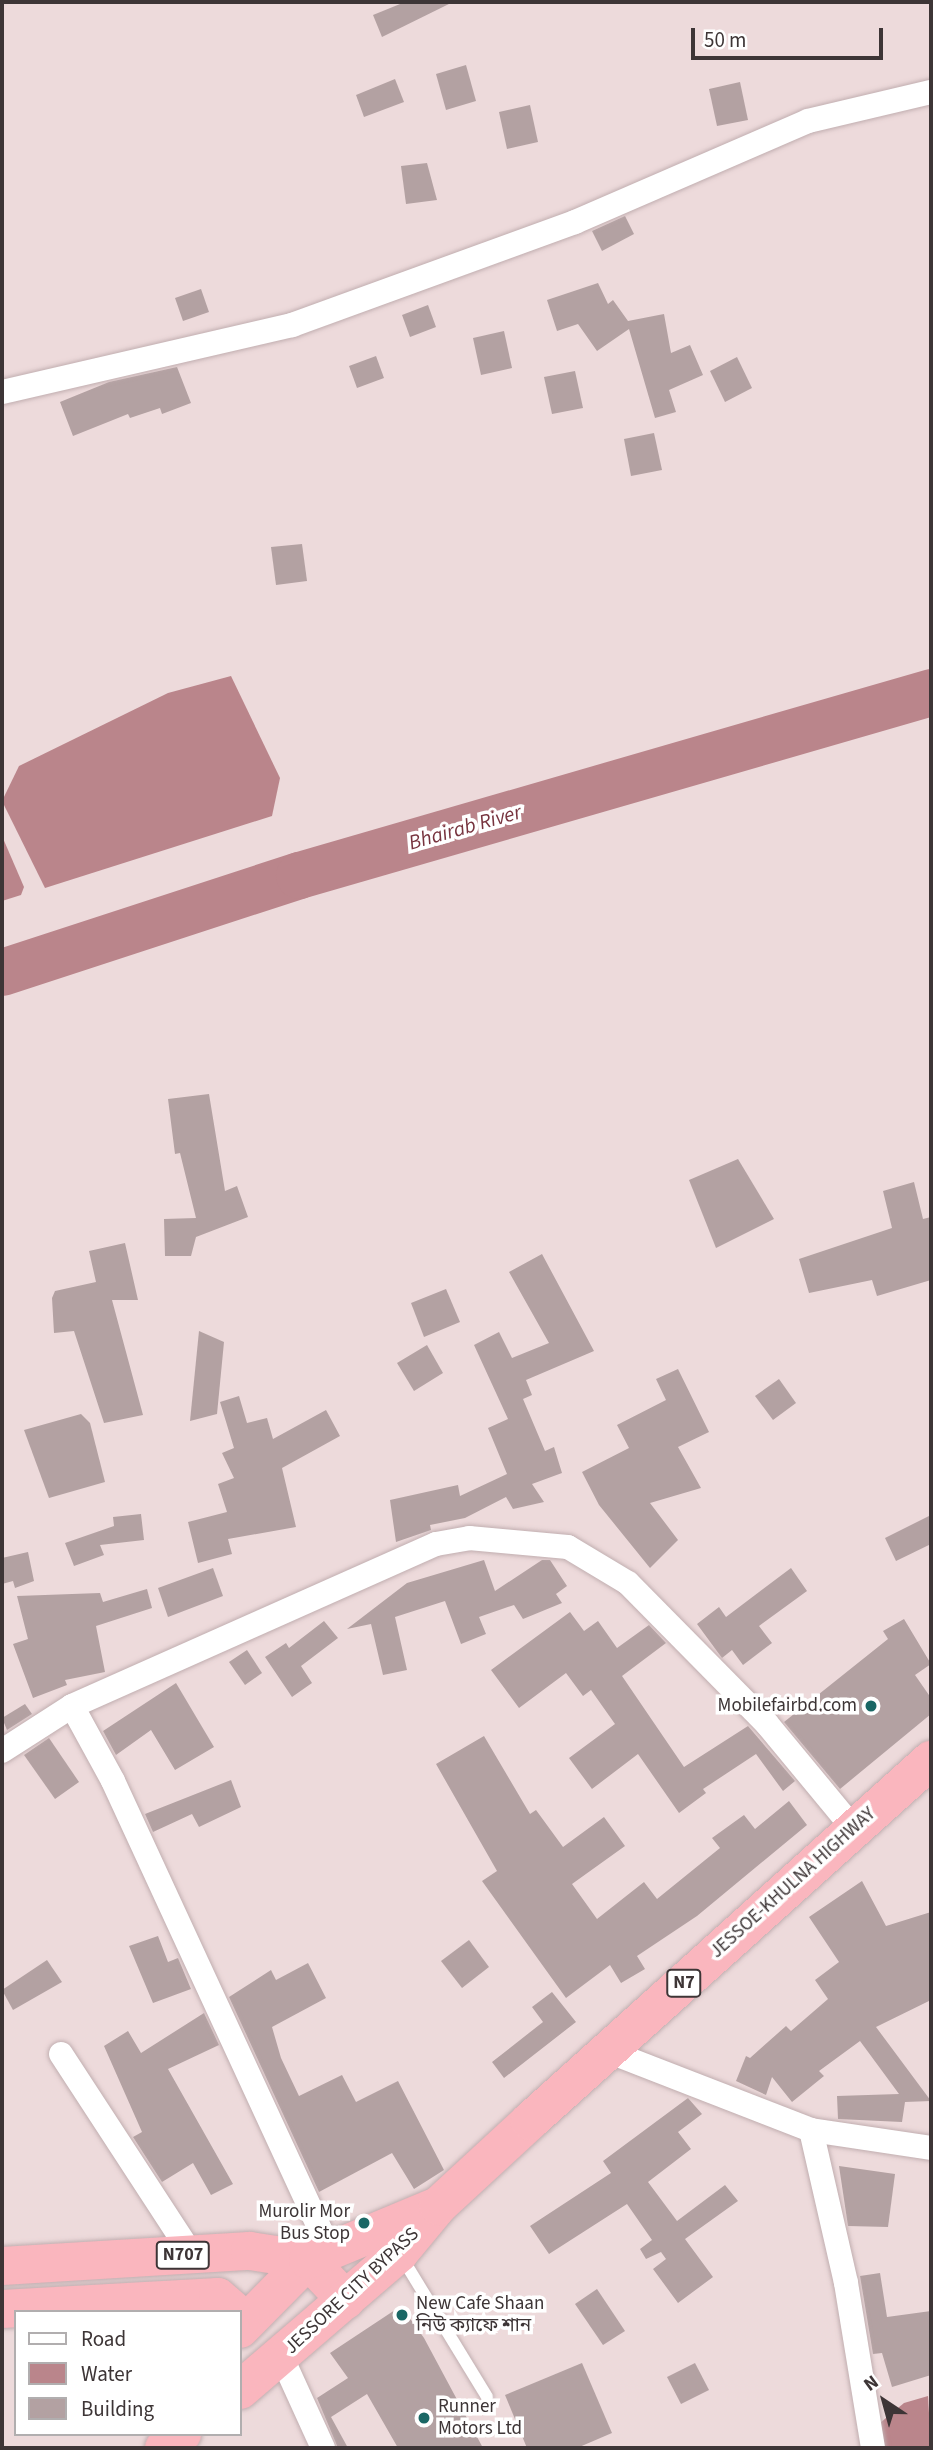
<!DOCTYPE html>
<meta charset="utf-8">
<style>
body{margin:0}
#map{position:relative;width:933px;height:2450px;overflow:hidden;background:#eddadb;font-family:"Source Sans 3","Noto Sans Bengali",sans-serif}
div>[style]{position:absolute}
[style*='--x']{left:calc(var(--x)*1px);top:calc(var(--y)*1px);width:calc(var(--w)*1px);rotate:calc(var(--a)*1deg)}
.water>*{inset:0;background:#ba858b}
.river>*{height:47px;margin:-23.5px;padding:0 23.5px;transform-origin:23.5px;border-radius:23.5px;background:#ba858b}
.building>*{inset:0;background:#b3a1a2}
.roads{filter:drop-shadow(0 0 2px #c1aeb0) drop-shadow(0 0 2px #c1aeb0)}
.service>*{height:12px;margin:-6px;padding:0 6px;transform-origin:6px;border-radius:6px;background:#fff}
.minor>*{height:24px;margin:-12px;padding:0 12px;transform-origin:12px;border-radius:12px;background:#fff}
.trunk>*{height:38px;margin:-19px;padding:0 19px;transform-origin:19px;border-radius:19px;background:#fab6be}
.dots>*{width:19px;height:19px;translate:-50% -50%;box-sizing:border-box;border:4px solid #fff;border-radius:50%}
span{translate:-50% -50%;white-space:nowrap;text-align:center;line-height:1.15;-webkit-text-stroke:7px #fff;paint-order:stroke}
.shield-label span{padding:2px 5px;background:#fff;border:2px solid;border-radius:5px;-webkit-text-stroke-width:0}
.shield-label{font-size:18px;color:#3d3536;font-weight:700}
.poi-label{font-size:19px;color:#3d3536}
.right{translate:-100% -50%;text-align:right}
.left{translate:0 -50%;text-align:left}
.street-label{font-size:19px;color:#3d3536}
.water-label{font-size:21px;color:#77333e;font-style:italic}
.frame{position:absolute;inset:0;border:4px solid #3d3536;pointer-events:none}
.legend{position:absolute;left:14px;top:2310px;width:228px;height:126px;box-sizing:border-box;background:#fff;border:2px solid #b1aeaf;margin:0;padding:9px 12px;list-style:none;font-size:21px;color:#3d3536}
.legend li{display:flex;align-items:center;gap:14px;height:35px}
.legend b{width:35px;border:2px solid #b1aeaf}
.north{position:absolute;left:849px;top:2366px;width:70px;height:70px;-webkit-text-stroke:5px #fff;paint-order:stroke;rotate:324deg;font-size:19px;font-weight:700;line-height:28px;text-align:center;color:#3d3536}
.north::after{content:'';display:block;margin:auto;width:24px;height:32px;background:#3d3536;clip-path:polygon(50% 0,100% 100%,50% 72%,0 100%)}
.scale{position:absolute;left:691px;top:28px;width:192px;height:32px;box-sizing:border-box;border:4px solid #3d3536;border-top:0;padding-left:9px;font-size:21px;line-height:24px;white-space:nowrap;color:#3d3536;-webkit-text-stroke:5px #fff;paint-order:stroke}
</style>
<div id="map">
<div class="water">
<div style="clip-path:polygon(231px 676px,280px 778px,272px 816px,45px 888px,2px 801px,19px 766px,168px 693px)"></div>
<div style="clip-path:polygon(2px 836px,24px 887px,21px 895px,2px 901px)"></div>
<div style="clip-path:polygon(928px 2396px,931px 2448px,875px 2448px,874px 2428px,904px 2403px)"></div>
</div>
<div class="river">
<div style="--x:2;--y:972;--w:312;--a:-18.1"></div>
<div style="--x:299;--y:875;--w:658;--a:-16.15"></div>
</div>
<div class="building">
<div style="clip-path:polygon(405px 2px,453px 2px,382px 37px,373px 15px)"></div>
<div style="clip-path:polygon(466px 65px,476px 101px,446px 110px,436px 74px)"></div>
<div style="clip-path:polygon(395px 79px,404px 102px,364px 117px,356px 95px)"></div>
<div style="clip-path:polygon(740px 82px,748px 120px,717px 126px,709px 89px)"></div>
<div style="clip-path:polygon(530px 105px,538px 142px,507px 149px,499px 112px)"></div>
<div style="clip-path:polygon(427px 163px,437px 200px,406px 204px,401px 166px)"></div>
<div style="clip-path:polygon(625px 216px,634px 234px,602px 251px,592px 231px)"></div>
<div style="clip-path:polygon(598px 283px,608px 304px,613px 300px,628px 321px,664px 314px,671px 353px,690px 345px,703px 375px,669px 390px,676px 412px,655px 418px,629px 329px,597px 351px,578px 324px,557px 331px,547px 300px)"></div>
<div style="clip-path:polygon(201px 289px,209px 312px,183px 321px,175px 298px)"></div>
<div style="clip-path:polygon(428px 305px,436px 327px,410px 337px,402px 315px)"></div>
<div style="clip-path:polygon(504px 331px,512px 368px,481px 375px,473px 338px)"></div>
<div style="clip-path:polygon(376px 356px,384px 378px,357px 388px,349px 366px)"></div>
<div style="clip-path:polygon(737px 357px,752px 388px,725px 402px,710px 371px)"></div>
<div style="clip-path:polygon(177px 367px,191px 403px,162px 414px,160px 408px,130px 418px,128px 414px,73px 436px,60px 402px,109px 382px)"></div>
<div style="clip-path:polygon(575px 371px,583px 408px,552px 414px,544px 377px)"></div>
<div style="clip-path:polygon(654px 433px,662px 470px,631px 476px,624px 439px)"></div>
<div style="clip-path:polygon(302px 544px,307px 581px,276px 585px,271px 547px)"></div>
<div style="clip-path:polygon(209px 1094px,225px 1191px,237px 1186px,248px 1217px,196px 1237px,191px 1256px,165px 1256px,164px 1219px,196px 1218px,180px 1153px,175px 1154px,168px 1099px)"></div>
<div style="clip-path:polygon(738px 1159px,774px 1219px,716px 1248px,689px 1180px)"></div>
<div style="clip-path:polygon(914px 1182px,923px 1219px,931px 1217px,931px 1280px,877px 1296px,872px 1280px,809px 1293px,799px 1259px,892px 1228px,883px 1191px)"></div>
<div style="clip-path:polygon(125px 1243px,138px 1300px,112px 1300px,143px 1415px,104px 1423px,74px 1331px,54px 1333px,52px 1298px,55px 1291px,96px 1282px,89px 1251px)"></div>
<div style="clip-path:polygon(542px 1254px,594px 1351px,526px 1380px,532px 1395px,523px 1399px,545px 1451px,554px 1447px,562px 1473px,532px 1484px,544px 1502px,513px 1509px,506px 1497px,465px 1518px,430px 1525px,431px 1530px,396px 1542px,390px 1500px,458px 1485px,460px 1496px,507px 1474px,488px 1428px,508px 1419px,474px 1345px,499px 1332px,512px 1358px,549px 1343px,509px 1272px)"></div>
<div style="clip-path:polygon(446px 1289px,460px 1322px,424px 1337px,411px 1303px)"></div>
<div style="clip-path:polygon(199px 1331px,224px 1342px,217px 1414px,190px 1421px)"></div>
<div style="clip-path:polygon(427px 1345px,443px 1373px,414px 1391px,397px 1363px)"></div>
<div style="clip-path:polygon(678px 1369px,709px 1432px,678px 1447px,701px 1488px,650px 1503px,678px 1540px,650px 1568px,599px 1505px,582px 1472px,629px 1448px,617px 1425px,666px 1400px,656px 1379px)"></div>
<div style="clip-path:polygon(779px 1379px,796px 1403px,773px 1420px,755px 1396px)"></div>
<div style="clip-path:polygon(239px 1396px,247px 1423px,267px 1418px,273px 1439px,326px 1410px,340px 1436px,282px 1468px,296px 1527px,228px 1539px,232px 1554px,198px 1563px,188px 1522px,227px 1512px,218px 1484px,234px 1478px,222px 1453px,234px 1448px,220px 1402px)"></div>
<div style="clip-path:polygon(81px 1414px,90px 1423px,105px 1482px,49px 1498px,24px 1430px)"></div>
<div style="clip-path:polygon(141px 1514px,144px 1540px,100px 1545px,104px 1555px,74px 1566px,65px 1543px,114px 1526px,113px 1517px)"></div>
<div style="clip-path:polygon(931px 1515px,931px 1544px,896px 1561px,885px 1538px)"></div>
<div style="clip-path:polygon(28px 1552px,34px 1581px,15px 1588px,13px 1581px,2px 1584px,2px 1558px)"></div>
<div style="clip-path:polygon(484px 1560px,495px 1591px,542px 1560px,550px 1560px,567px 1586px,556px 1594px,562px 1603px,523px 1619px,514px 1605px,479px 1617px,486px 1634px,461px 1644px,445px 1601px,395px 1617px,407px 1670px,383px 1675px,371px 1624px,347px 1629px,407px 1583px)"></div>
<div style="clip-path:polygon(213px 1568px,223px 1596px,168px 1617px,158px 1588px)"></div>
<div style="clip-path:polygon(791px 1568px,807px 1591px,759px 1626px,772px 1643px,743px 1665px,732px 1650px,722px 1658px,697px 1624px,719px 1607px,726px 1617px)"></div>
<div style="clip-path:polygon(147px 1589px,152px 1608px,96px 1626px,105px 1672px,65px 1680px,67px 1685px,33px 1698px,13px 1644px,28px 1639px,17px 1596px,100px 1593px,103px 1602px)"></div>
<div style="clip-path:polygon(570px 1612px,584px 1631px,598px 1621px,617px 1648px,649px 1625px,666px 1643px,622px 1676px,684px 1767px,748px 1726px,795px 1781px,783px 1791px,756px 1754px,703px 1789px,706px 1793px,679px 1813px,638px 1754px,592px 1789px,569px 1758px,615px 1724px,591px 1690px,583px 1696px,566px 1673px,519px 1708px,491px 1670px)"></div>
<div style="clip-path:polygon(904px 1619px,931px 1664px,915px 1675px,931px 1698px,931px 1714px,840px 1789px,784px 1722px,888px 1639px,883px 1631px)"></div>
<div style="clip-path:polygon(324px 1621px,338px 1638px,301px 1666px,312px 1683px,292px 1697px,265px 1657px,286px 1643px,289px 1648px)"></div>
<div style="clip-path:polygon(247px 1650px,262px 1673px,245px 1685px,229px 1662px)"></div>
<div style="clip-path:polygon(176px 1683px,214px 1747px,175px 1770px,151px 1730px,116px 1755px,103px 1731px)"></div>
<div style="clip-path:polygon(25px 1704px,32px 1714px,7px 1730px,2px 1718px)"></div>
<div style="clip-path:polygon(484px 1736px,530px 1814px,536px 1810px,563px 1847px,604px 1817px,625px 1846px,572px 1884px,597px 1919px,644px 1882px,657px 1899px,720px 1848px,712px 1838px,744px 1815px,755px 1829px,789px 1801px,807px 1825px,697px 1916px,637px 1956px,645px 1969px,621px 1983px,610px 1965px,566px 1998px,482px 1881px,497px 1871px,436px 1764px)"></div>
<div style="clip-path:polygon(49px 1738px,79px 1782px,55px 1799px,24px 1755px)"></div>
<div style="clip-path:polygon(231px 1780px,241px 1807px,199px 1827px,192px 1814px,153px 1832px,145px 1814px)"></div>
<div style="clip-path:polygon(862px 1881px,886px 1926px,931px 1912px,931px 2000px,876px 2027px,931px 2101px,905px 2102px,902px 2122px,838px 2119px,837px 2096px,899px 2094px,860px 2041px,819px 2071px,824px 2076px,792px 2102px,772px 2077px,766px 2095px,736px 2081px,746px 2056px,750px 2058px,786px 2026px,791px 2031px,828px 1999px,815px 1980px,839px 1962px,809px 1917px)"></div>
<div style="clip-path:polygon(158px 1936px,168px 1962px,178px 1958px,191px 1989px,153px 2003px,129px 1946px)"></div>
<div style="clip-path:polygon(469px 1940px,489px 1967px,462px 1988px,441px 1961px)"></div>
<div style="clip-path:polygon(47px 1960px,62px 1982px,13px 2010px,2px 1990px)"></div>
<div style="clip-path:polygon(308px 1963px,326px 1998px,272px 2027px,281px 2058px,299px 2096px,342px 2075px,356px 2102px,398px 2081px,444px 2170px,414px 2189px,392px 2153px,319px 2192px,229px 1997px,271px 1970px,276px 1980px)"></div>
<div style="clip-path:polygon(552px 1992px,576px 2022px,504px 2078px,492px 2062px,543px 2022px,532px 2007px)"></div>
<div style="clip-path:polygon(204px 2013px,219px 2045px,168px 2069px,233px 2184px,211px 2195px,193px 2163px,162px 2182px,133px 2137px,142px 2132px,104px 2046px,128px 2031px,141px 2053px)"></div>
<div style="clip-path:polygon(688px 2098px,702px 2114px,678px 2132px,691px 2149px,648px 2182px,677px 2221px,725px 2185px,738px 2201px,685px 2239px,713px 2277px,678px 2303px,653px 2269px,666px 2259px,661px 2252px,646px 2259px,640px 2249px,652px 2240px,627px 2204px,549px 2254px,530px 2226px,611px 2173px,603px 2161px)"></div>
<div style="clip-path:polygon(839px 2166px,895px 2174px,888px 2227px,848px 2226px)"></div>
<div style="clip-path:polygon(880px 2273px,887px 2317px,931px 2311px,931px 2375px,892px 2387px,882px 2353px,873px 2354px,860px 2276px)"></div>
<div style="clip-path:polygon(597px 2289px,625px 2331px,603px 2345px,575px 2304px)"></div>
<div style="clip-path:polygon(401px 2306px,424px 2338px,483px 2448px,398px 2448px,367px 2394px,331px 2417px,348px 2448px,338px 2448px,317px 2398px,348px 2378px,330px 2353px)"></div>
<div style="clip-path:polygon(582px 2363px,612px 2433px,577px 2448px,527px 2448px,505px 2395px)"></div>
<div style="clip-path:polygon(695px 2363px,709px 2390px,681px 2404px,667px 2377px)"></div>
</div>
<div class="roads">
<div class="service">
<div style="--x:401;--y:2256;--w:165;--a:58.6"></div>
</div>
<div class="minor">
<div style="--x:2;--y:392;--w:298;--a:-13"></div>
<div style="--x:292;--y:325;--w:301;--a:-20"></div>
<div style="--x:575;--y:222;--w:254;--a:-23.4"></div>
<div style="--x:808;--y:121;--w:126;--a:-13.3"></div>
<div style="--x:72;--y:1706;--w:85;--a:61.3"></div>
<div style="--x:113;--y:1781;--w:515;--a:65.22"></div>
<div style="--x:2;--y:1751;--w:83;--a:-32.7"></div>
<div style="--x:72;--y:1706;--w:398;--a:-24"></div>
<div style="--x:436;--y:1544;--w:34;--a:-10"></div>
<div style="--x:469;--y:1538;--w:99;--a:5.2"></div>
<div style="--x:568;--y:1547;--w:70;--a:31"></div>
<div style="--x:628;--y:1583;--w:198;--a:45.4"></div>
<div style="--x:767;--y:1724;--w:135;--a:50.4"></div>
<div style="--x:610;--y:2052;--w:216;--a:21.2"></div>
<div style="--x:811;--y:2130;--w:121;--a:8.5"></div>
<div style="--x:61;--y:2054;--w:240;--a:56.9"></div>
<div style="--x:811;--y:2130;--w:157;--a:77.1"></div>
<div style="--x:846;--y:2283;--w:167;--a:80.7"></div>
<div style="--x:282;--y:2358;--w:99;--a:65.5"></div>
</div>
<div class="trunk">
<div style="--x:2;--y:2266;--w:248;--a:-3.5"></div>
<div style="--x:250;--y:2251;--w:59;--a:8.8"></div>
<div style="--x:308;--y:2260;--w:55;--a:46.5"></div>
<div style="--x:2;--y:2309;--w:216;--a:-3.2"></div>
<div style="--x:218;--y:2297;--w:23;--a:41"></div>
<div style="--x:240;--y:2329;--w:97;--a:-45.4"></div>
<div style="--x:308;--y:2260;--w:135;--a:-22.6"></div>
<div style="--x:240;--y:2390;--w:210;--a:-40.7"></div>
<div style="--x:399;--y:2253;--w:61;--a:-50.3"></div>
<div style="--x:438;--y:2206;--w:125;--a:-42.7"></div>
<div style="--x:530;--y:2121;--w:540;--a:-42"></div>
<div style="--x:164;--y:2448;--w:23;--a:-38"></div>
</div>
</div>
<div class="dots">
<div style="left:871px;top:1706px;background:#1a6765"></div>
<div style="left:364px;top:2223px;background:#1a6765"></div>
<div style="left:402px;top:2315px;background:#1a6765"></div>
<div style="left:424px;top:2418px;background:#1a6765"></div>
</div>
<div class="shield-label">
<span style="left:684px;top:1983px">N7</span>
<span style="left:183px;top:2255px">N707</span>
</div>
<div class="poi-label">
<span class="right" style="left:857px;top:1706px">Mobilefairbd.com</span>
<span class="right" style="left:350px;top:2223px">Murolir Mor<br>Bus Stop</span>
<span class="left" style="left:416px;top:2315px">New Cafe Shaan<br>নিউ ক্যাফে শান</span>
<span class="left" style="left:438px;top:2418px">Runner<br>Motors Ltd</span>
</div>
<div class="street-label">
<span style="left:793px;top:1883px;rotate:-42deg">JESSOE-KHULNA HIGHWAY</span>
<span style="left:352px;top:2291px;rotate:-43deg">JESSORE CITY BYPASS</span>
</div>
<div class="water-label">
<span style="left:465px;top:827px;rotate:-16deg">Bhairab River</span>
</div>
<div class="frame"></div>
<ul class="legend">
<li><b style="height:9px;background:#fff"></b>Road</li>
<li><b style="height:19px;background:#ba858b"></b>Water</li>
<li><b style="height:19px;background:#b3a1a2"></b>Building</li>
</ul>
<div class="north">N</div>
<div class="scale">50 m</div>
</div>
